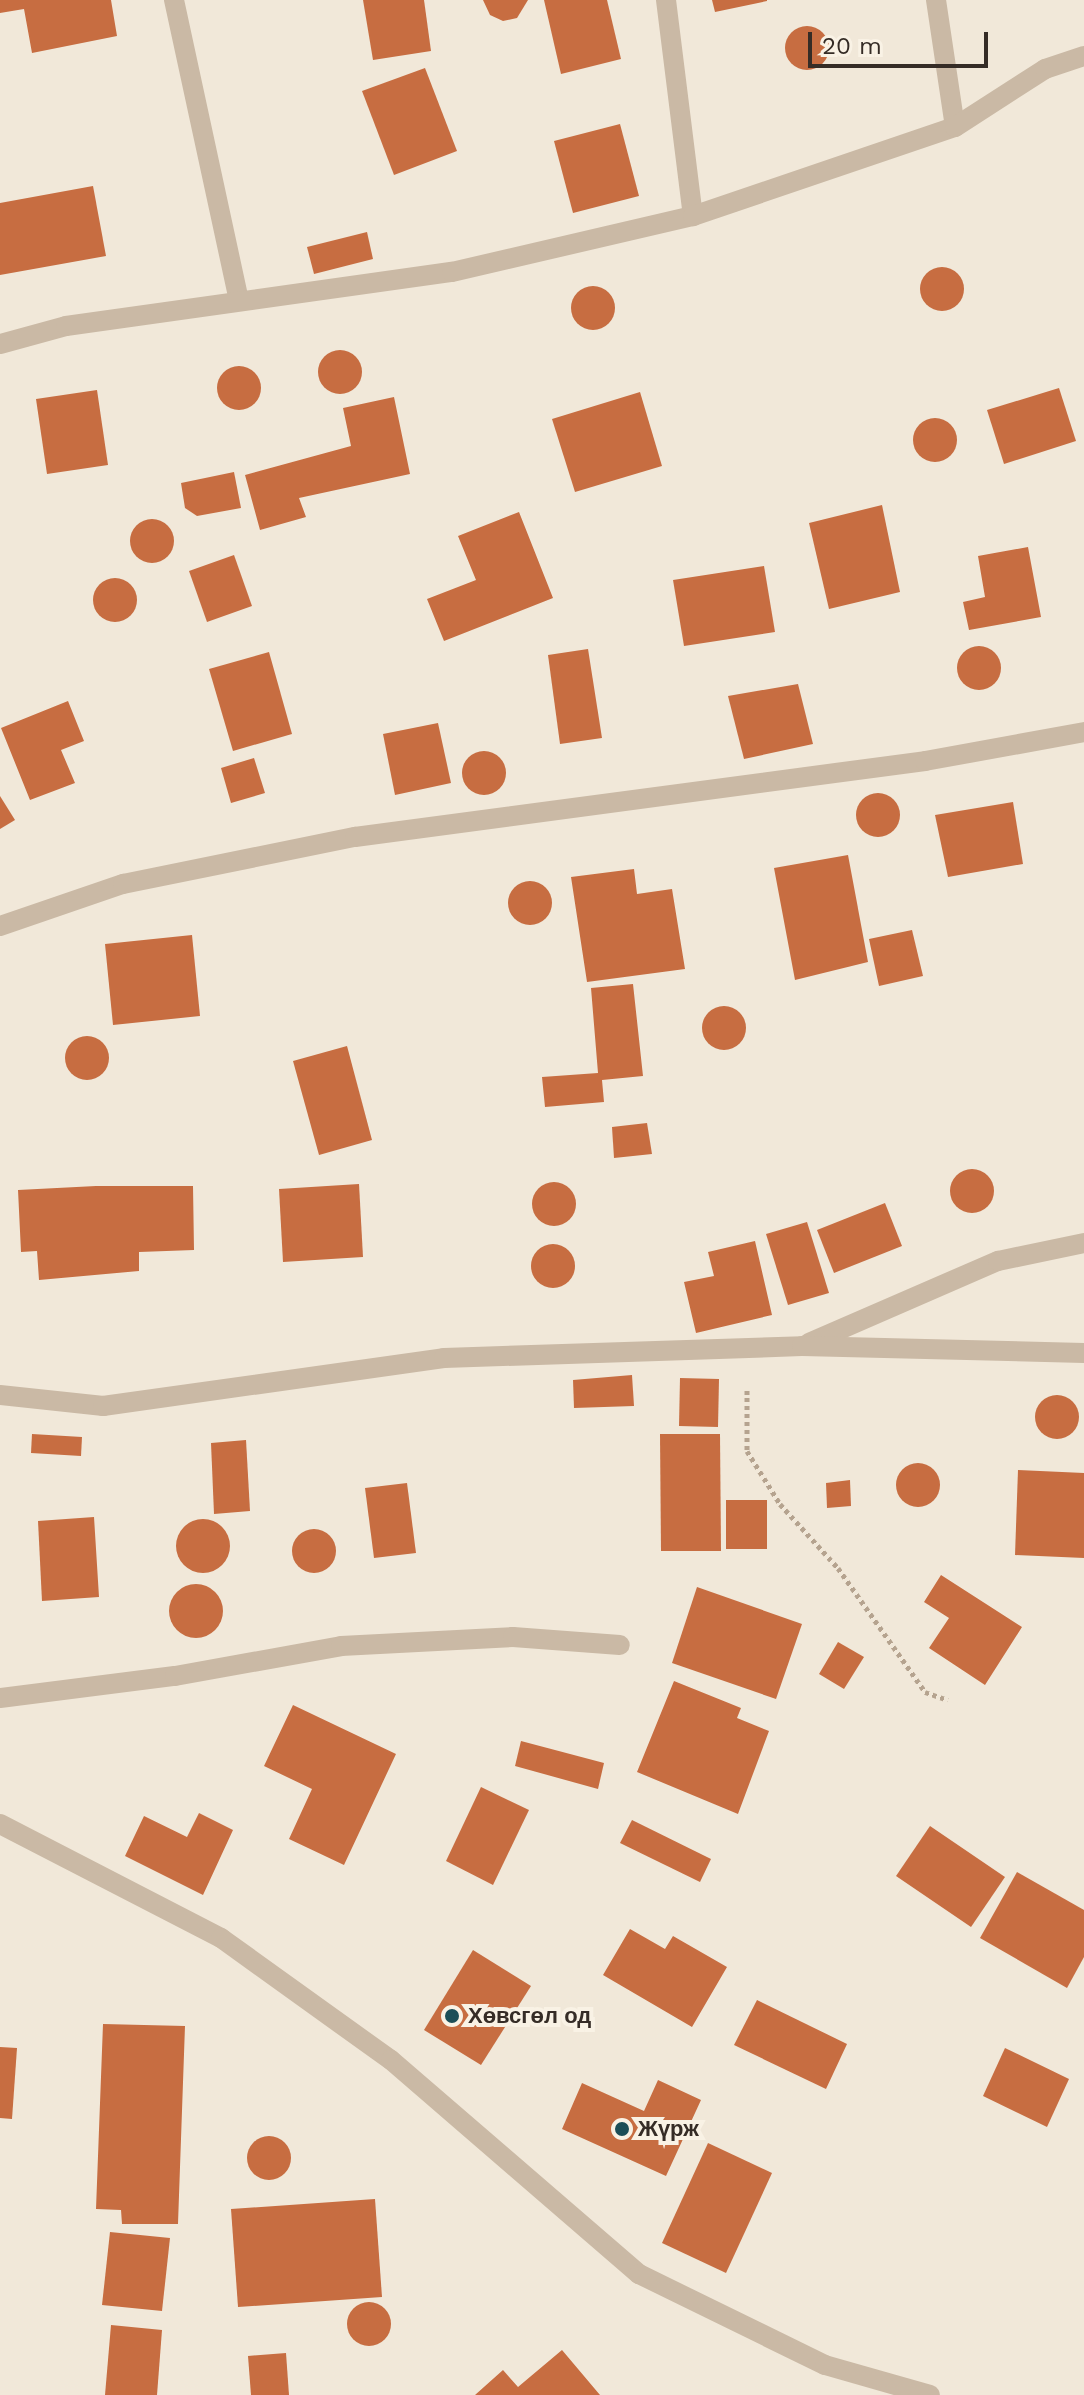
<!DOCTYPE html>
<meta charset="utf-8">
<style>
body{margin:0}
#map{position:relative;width:1084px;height:2395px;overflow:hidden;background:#f1e8d9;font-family:"Work Sans",sans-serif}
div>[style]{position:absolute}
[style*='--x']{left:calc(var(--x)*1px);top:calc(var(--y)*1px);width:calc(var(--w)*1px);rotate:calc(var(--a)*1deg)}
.building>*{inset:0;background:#c76d41}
.round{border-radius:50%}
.path>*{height:5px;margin-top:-2.5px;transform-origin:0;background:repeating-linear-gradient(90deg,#b5a38f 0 4px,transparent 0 8px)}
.street>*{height:20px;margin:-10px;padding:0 10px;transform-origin:10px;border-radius:10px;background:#cab9a5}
.dots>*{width:22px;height:22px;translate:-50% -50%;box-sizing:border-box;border:4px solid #f9f2e5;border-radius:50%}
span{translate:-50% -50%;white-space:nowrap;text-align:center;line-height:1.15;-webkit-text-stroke:8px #f9f2e5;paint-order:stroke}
.poi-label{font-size:22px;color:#352c26;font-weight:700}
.left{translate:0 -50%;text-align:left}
.scale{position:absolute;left:808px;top:32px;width:180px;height:36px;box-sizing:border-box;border:4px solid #352c26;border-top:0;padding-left:10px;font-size:24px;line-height:28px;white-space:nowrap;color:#352c26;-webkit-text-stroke:6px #f9f2e5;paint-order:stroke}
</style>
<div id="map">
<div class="building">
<div style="clip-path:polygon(0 0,111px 0,117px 36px,32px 53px,24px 9px,0 13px)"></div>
<div style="clip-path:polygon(363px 0,424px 0,431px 51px,373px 60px)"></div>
<div style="clip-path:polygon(483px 0,528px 0,517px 18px,503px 21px,490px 15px)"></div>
<div style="clip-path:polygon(544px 0,607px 0,621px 59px,561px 74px)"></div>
<div style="clip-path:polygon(712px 0,767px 0,767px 1px,715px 12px)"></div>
<div class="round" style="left:785px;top:26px;width:44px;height:44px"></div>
<div style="clip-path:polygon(425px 68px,457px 151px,394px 175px,362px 91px)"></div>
<div style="clip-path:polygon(620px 124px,639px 196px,573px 213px,554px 141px)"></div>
<div style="clip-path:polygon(93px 186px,106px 256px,0 275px,0 203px)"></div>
<div style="clip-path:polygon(367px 232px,373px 259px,314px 274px,307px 247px)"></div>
<div class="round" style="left:920px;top:267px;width:44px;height:44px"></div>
<div class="round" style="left:571px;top:286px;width:44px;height:44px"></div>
<div class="round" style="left:318px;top:350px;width:44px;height:44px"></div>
<div class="round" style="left:217px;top:366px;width:44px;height:44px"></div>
<div style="clip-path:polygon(1059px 388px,1076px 441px,1004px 464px,987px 410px)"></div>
<div style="clip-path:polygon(97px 390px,108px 465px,47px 474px,36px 399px)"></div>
<div style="clip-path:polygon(640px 392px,662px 466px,575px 492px,552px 419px)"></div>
<div style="clip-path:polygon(394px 397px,410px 474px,299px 498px,306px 517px,260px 530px,245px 475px,351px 446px,343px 408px)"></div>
<div class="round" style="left:913px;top:418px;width:44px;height:44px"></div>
<div style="clip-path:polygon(234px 472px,241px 508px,197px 516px,185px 508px,181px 483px)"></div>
<div style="clip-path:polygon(882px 505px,900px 592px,829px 609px,809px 523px)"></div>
<div style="clip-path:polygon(519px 512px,553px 598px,444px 641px,427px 599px,476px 580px,458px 536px)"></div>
<div class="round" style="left:130px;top:519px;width:44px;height:44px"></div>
<div style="clip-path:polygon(1028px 547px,1041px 617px,969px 630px,963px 602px,985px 597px,978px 556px)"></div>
<div style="clip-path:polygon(234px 555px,252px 606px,207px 622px,189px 571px)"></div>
<div style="clip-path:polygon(764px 566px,775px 632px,684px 646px,673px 580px)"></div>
<div class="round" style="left:93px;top:578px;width:44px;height:44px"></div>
<div class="round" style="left:957px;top:646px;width:44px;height:44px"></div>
<div style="clip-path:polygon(588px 649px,602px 738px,560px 744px,548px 655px)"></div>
<div style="clip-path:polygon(269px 652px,292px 734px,233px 751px,209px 669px)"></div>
<div style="clip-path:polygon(798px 684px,813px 744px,744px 759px,728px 696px)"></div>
<div style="clip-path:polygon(68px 701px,84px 741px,61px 750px,75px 783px,30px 800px,1px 728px)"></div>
<div style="clip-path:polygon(438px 723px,451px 783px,395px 795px,383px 734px)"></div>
<div class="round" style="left:462px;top:751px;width:44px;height:44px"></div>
<div style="clip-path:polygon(254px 758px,265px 793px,231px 803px,221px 768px)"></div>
<div class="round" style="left:856px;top:793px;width:44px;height:44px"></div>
<div style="clip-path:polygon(0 796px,15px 820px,0 829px)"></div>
<div style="clip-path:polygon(1013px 802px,1023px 864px,948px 877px,935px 815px)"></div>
<div style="clip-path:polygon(848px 855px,868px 962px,795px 980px,774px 868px)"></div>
<div style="clip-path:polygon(634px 869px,637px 894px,672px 889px,685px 969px,587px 982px,571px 877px)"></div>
<div class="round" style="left:508px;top:881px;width:44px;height:44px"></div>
<div style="clip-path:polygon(912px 930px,923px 976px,879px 986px,869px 939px)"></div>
<div style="clip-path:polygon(192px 935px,200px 1016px,113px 1025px,105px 944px)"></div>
<div style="clip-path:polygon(633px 984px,643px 1076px,602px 1080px,604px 1102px,545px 1107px,542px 1077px,598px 1073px,591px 988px)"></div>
<div class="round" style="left:702px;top:1006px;width:44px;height:44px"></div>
<div class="round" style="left:65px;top:1036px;width:44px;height:44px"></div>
<div style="clip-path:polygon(347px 1046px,372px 1140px,319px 1155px,293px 1061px)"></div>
<div style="clip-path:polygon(647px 1123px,652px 1154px,614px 1158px,612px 1127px)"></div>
<div class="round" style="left:950px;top:1169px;width:44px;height:44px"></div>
<div class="round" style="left:532px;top:1182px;width:44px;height:44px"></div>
<div style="clip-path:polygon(359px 1184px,363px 1257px,283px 1262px,279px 1189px)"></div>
<div style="clip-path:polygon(96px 1186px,193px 1186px,194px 1250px,139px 1252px,139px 1271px,39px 1280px,37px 1251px,21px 1252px,18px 1190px)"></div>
<div style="clip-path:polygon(885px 1203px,902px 1246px,834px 1273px,817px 1230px)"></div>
<div style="clip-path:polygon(807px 1222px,829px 1293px,788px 1305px,766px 1234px)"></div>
<div style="clip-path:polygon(755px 1241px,772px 1315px,696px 1333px,684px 1282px,714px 1276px,708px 1252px)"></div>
<div class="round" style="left:531px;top:1244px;width:44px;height:44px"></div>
<div style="clip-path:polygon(632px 1375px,634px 1406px,574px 1408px,573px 1380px)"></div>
<div style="clip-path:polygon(680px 1378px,719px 1379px,718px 1427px,679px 1426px)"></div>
<div class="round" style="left:1035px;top:1395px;width:44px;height:44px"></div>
<div style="clip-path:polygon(32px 1434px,82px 1437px,81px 1456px,31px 1453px)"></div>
<div style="clip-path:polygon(660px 1434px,720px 1434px,721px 1551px,661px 1551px)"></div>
<div style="clip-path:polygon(246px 1440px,250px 1511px,214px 1514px,211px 1443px)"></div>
<div class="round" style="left:896px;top:1463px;width:44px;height:44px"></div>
<div style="clip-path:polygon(1018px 1470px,1084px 1473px,1084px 1558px,1015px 1555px)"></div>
<div style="clip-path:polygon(850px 1480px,851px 1506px,827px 1508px,826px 1483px)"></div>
<div style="clip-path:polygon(407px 1483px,416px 1553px,374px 1558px,365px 1488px)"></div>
<div style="clip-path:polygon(726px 1500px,767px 1500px,767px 1549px,726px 1549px)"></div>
<div style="clip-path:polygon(94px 1517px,99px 1597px,42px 1601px,38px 1521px)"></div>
<div class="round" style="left:176px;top:1519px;width:54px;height:54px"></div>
<div class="round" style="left:292px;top:1529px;width:44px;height:44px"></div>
<div style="clip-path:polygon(941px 1575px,1022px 1627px,985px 1685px,929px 1648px,949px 1618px,924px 1602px)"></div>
<div class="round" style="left:169px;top:1584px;width:54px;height:54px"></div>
<div style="clip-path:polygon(697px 1587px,802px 1624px,776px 1699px,672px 1663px)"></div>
<div style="clip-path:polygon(838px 1642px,864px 1657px,844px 1689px,819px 1674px)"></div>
<div style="clip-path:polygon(674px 1681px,741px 1708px,737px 1718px,769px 1731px,738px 1814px,637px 1772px)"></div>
<div style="clip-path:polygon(293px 1705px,396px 1754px,344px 1865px,289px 1839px,312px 1789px,264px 1766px)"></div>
<div style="clip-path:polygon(521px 1741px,604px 1763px,598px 1789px,515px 1766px)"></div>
<div style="clip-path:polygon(481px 1787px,529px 1810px,493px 1885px,446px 1861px)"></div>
<div style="clip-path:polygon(199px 1813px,233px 1830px,203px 1895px,125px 1856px,144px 1816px,187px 1837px)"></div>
<div style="clip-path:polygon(632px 1820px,711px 1859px,700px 1882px,620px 1843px)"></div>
<div style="clip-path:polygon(930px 1826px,1005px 1877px,971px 1927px,896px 1876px)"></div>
<div style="clip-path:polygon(1017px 1872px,1084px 1910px,1084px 1957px,1067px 1988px,980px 1938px)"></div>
<div style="clip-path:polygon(630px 1929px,665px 1949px,673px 1936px,727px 1967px,692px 2027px,603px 1975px)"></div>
<div style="clip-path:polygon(473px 1950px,531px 1986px,481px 2065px,424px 2030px)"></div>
<div style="clip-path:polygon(757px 2000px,847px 2044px,826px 2089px,734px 2045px)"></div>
<div style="clip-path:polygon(103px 2024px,185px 2026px,178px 2224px,122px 2224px,121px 2210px,96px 2209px)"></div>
<div style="clip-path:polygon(0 2047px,17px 2048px,12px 2119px,0 2118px)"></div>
<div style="clip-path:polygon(1005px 2048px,1069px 2079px,1047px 2127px,983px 2096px)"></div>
<div style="clip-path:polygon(658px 2080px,701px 2100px,666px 2176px,562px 2129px,582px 2083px,644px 2111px)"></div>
<div class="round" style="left:247px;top:2136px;width:44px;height:44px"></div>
<div style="clip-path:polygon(708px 2143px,772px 2173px,726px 2273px,662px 2243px)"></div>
<div style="clip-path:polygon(375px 2199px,382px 2297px,238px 2307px,231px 2209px)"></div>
<div style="clip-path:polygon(110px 2232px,170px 2238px,162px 2311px,102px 2305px)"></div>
<div class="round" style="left:347px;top:2302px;width:44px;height:44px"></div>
<div style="clip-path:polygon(111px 2325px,162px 2330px,157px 2395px,105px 2395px)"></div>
<div style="clip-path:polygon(562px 2350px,600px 2395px,475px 2395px,503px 2370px,518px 2387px)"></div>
<div style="clip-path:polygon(286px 2353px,289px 2395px,251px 2395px,248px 2356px)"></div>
</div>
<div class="path">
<div style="--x:747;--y:1390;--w:61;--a:90"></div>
<div style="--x:747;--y:1451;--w:62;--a:58.1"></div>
<div style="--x:780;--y:1504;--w:86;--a:47.8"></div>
<div style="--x:838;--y:1568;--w:151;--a:54.9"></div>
<div style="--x:925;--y:1692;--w:24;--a:19"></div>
</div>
<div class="street">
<div style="--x:174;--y:0;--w:308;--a:77.8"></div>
<div style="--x:666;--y:0;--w:218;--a:82.9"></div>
<div style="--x:936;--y:0;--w:128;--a:81.5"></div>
<div style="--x:0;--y:344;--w:68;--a:-15.3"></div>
<div style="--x:66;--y:326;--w:390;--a:-8"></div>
<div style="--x:452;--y:272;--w:247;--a:-13.1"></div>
<div style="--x:693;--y:216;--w:277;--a:-18.8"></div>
<div style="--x:955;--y:127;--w:107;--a:-32.8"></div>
<div style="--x:1045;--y:69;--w:41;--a:-18.4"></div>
<div style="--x:0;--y:926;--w:130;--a:-18.9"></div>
<div style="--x:123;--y:884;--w:237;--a:-11.5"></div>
<div style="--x:355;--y:837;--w:575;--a:-7.59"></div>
<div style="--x:925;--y:761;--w:162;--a:-10.3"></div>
<div style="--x:809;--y:1343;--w:206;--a:-23.5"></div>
<div style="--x:998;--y:1261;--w:88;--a:-11.8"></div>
<div style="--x:0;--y:1395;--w:104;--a:6.1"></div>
<div style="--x:103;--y:1406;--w:344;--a:-8"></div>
<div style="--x:444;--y:1358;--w:358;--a:-1.9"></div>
<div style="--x:802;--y:1346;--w:282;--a:1.4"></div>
<div style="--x:0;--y:1698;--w:176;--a:-7.2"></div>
<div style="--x:175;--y:1676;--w:169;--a:-10.2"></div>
<div style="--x:341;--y:1646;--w:172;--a:-3"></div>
<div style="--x:513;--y:1637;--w:107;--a:4.3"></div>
<div style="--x:0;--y:1824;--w:249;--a:27.3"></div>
<div style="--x:221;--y:1938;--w:209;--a:35.7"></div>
<div style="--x:391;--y:2060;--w:328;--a:40.8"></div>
<div style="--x:639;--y:2274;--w:207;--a:26.1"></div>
<div style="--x:825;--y:2365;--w:109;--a:15.9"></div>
</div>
<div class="dots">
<div style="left:452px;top:2016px;background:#1c4e57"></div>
<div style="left:622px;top:2129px;background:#1c4e57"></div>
</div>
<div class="poi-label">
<span class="left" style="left:468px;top:2016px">Хөвсгөл од</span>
<span class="left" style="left:638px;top:2129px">Жүрж</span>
</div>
<div class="scale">20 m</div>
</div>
